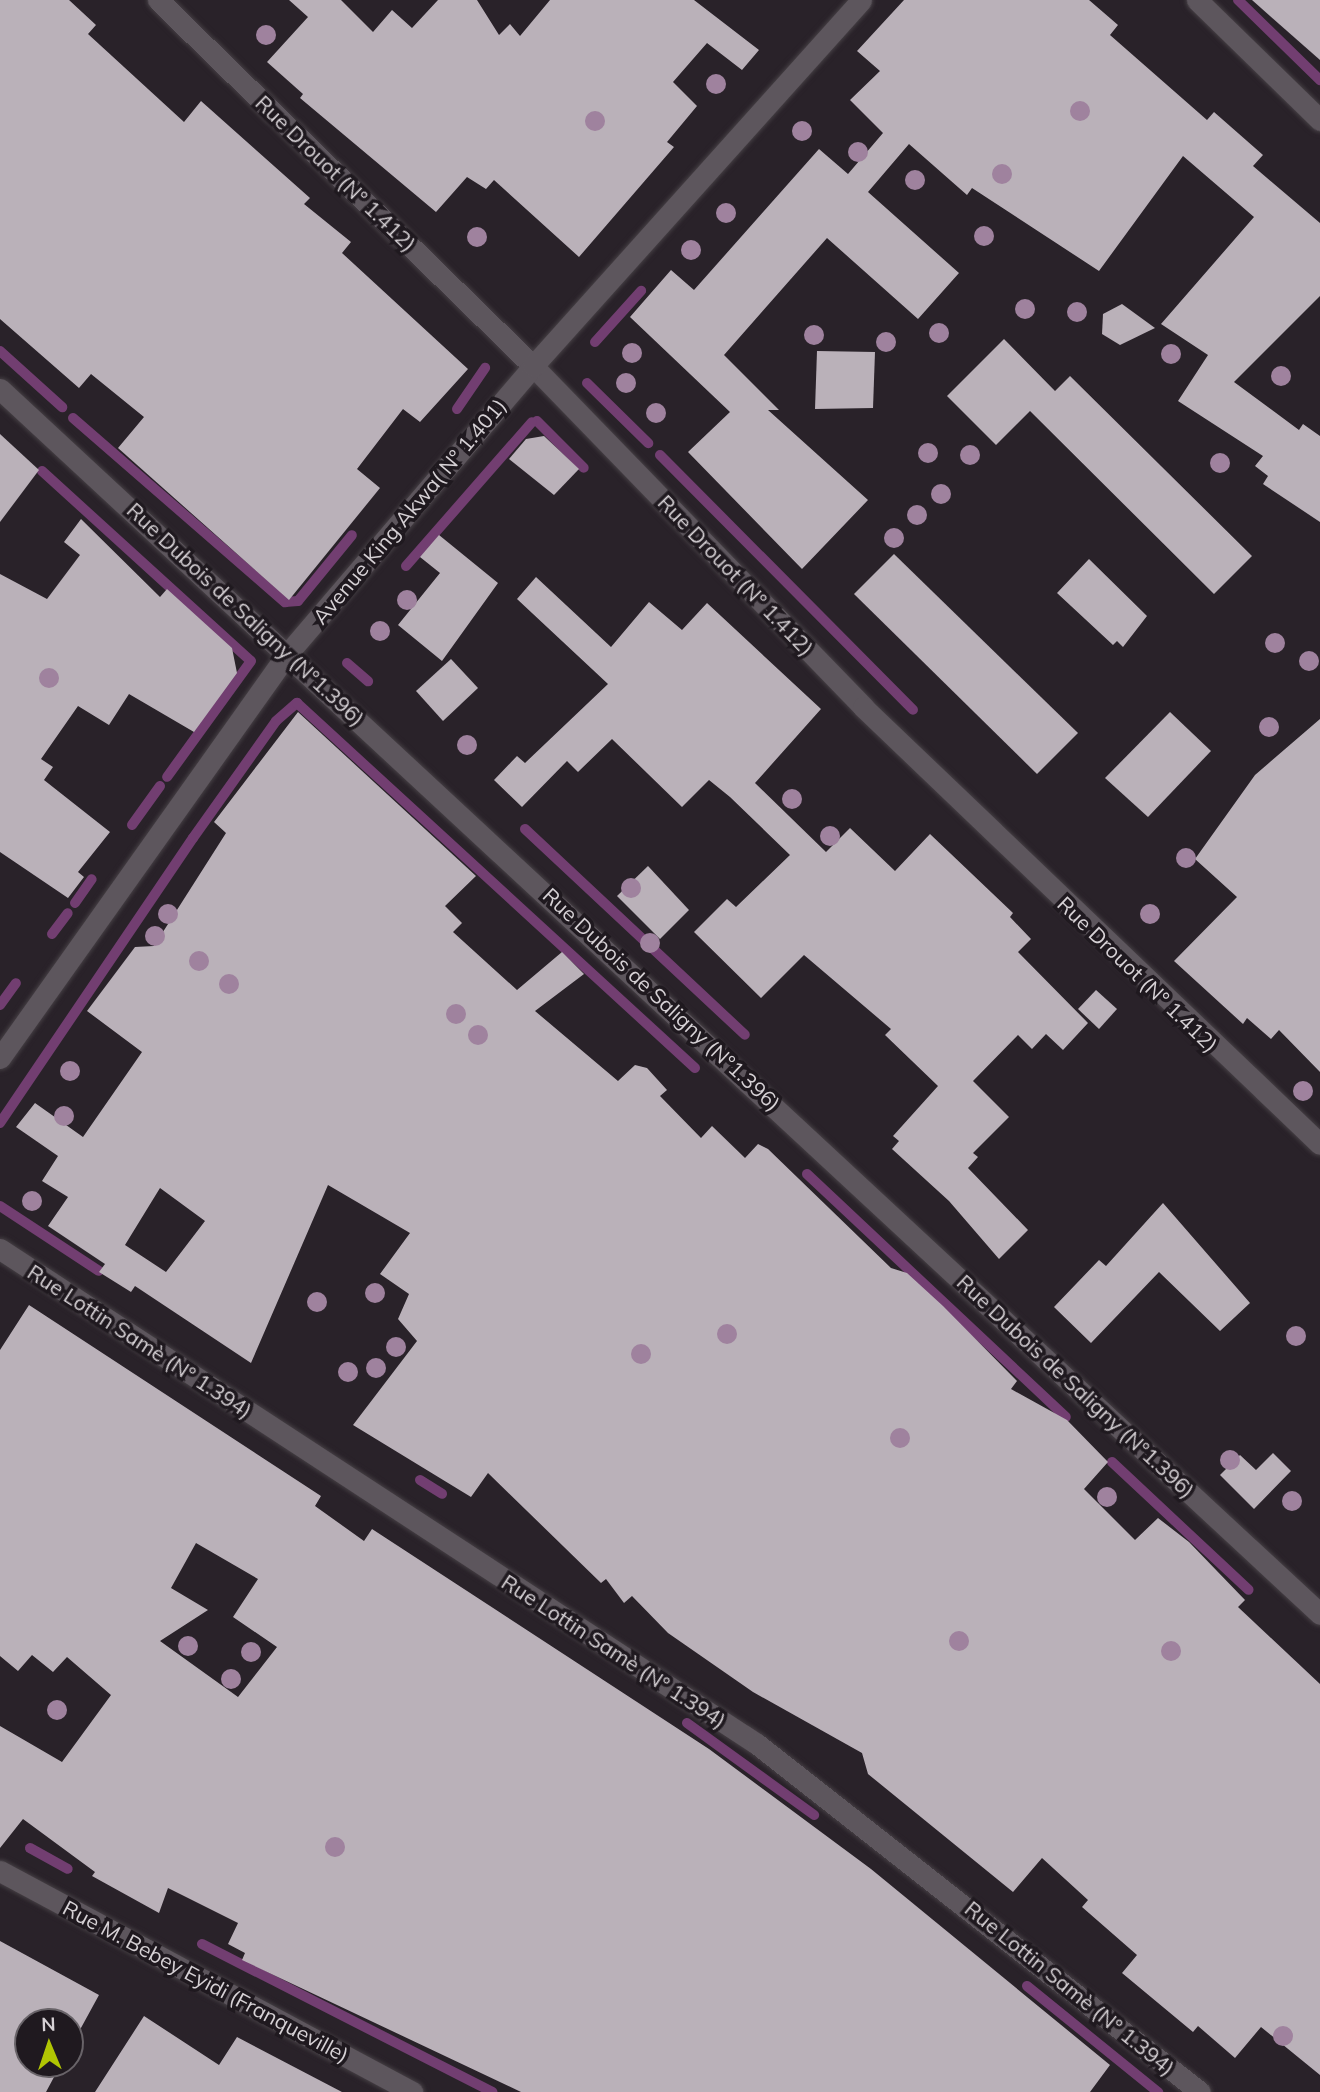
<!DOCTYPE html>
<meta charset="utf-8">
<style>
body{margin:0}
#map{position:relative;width:1320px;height:2092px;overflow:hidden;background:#292229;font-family:Mulish,sans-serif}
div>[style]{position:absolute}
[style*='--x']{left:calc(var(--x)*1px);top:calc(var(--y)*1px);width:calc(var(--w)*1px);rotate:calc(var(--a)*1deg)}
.stream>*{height:10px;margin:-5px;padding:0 5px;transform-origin:5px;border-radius:5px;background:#723e71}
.building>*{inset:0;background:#bab1b9}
.roads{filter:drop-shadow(0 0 2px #453f44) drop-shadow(0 0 2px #453f44)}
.street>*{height:21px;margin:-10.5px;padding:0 10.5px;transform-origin:10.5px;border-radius:10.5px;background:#5d565d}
.secondary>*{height:21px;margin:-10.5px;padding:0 10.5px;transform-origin:10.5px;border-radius:10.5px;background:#5d565d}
.trees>*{width:20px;height:20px;margin:-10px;border-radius:50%;background:#9f829e}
span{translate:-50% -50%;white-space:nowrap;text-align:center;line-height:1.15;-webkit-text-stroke:7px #1f191f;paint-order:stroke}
.street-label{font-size:21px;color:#d6d1d5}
.north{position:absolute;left:14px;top:2008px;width:70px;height:70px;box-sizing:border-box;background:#1f191f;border:2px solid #686368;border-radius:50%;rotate:358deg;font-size:19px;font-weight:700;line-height:28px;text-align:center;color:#d6d1d5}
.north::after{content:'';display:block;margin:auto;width:24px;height:32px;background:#b0c503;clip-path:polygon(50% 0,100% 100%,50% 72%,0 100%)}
</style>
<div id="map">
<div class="stream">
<div style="--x:1238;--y:0;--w:115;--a:44.3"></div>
<div style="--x:595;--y:342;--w:69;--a:-48"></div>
<div style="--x:0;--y:351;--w:84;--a:42.1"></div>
<div style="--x:587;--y:383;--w:86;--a:44.5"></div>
<div style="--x:457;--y:409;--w:50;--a:-55.7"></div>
<div style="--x:73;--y:418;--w:281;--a:41"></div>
<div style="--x:285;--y:602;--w:13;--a:-4"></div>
<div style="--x:298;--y:601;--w:85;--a:-50.7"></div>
<div style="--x:537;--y:421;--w:66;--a:45"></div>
<div style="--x:660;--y:455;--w:359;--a:45.2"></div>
<div style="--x:42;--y:471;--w:282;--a:42.3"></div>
<div style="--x:251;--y:661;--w:143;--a:125.9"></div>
<div style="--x:406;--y:566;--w:191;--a:-48.8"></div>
<div style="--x:347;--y:663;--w:28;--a:41"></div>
<div style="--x:132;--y:825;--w:48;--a:-54.3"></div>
<div style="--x:525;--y:829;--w:301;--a:43.1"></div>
<div style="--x:75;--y:903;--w:29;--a:-55"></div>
<div style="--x:52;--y:934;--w:26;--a:-53"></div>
<div style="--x:0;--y:1005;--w:27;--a:-54"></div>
<div style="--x:0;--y:1123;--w:344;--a:-55.9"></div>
<div style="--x:193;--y:838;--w:143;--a:-54.6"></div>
<div style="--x:276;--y:721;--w:28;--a:-41"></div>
<div style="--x:297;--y:703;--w:540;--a:42.52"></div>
<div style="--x:807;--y:1174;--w:355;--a:43.2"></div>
<div style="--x:0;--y:1206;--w:118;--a:33.3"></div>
<div style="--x:1112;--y:1462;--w:187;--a:43.1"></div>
<div style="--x:420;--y:1480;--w:26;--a:32"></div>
<div style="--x:687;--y:1723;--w:157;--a:35.9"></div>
<div style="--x:30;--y:1848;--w:43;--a:28.9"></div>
<div style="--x:202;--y:1944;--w:326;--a:27"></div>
<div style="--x:1027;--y:1986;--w:169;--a:39"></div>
</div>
<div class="building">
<div style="clip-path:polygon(0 0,69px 0,96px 25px,88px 34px,184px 122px,201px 101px,310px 198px,304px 204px,351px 242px,342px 253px,468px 369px,420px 422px,403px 409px,357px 469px,380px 488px,289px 600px,118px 448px,144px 417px,91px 374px,79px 388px,0 319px)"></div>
<div style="clip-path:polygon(289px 0,341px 0,373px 32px,392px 10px,412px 28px,438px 0,477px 0,499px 35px,510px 24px,520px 36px,550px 0,694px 0,759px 50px,742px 70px,707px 43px,673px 82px,697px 106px,667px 142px,674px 147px,579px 257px,494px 180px,486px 189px,467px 177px,436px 212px,300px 98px,303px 94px,267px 62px,308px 17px)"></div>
<div style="clip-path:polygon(904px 0,1089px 0,1118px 25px,1110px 35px,1207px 120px,1214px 112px,1263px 155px,1253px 166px,1320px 223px,1320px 296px,1234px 382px,1299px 430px,1303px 424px,1320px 436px,1320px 522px,1263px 484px,1268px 476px,1255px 466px,1263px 456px,1178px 401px,1208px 355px,1161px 324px,1254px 217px,1183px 156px,1099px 271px,972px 188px,967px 195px,909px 144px,868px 192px,959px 273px,918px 319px,827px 238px,724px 355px,779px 410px,768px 410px,868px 500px,802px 569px,688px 452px,730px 412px,630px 317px,671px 270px,694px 290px,819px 149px,848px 174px,883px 133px,850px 100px,880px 71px,857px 51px)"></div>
<div style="clip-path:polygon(1252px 0,1320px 0,1320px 60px)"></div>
<div style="clip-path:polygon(1122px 304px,1155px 328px,1120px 345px,1102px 334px,1103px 314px)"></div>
<div style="clip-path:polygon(1004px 339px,1055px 391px,1070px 376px,1252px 556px,1214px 594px,1030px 411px,996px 445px,947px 396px)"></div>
<div style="clip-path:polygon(817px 351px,875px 352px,873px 408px,815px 409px)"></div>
<div style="clip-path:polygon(0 434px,39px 470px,0 522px)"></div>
<div style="clip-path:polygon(544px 436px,579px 469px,554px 495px,509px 459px,526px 439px)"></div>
<div style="clip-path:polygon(81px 519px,160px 597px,167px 589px,232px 648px,237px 673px,194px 732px,129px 694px,109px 725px,78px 706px,41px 759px,53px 767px,44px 780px,110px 832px,78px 872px,84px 877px,68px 898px,0 852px,0 574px,47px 599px,80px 555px,64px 542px)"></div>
<div style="clip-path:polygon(439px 535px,498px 583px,442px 661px,398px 625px,440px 573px,420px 557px)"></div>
<div style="clip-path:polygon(894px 554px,1078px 733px,1037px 774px,854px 594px)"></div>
<div style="clip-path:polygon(1089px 559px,1147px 616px,1123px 647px,1117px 641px,1113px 645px,1057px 593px)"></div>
<div style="clip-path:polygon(536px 577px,611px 647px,649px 602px,682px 630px,707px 603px,821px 709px,755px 783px,826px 852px,850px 828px,895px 871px,930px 834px,1013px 913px,1010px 917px,1031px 939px,1018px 952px,1088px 1023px,1063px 1050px,1046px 1034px,1032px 1049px,1018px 1035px,973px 1081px,1009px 1117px,973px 1153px,978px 1157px,968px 1168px,1028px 1230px,999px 1259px,949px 1201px,892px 1149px,899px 1141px,893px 1136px,938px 1086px,885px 1035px,891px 1029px,804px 955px,761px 998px,694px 932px,727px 899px,736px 907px,790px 855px,730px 797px,709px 780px,682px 807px,612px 739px,578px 772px,567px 761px,522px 807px,494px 780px,517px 756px,525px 763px,608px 684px,517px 599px)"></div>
<div style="clip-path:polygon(451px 659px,478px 688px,443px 721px,416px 691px)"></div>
<div style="clip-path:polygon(evenodd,298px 712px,476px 876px,445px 906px,462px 923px,453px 932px,517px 990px,562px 952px,584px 974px,535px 1011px,618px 1081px,635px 1065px,647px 1068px,667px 1090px,660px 1096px,701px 1138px,712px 1126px,745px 1158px,758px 1144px,768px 1149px,891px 1268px,907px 1273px,943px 1306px,1017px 1381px,1011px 1389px,1067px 1420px,1108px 1462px,1084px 1489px,1135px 1540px,1158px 1518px,1189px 1542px,1245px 1600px,1238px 1607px,1320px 1684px,1320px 2075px,1261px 2027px,1235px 2058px,1198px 2026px,1193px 2032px,1122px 1973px,1137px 1955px,1082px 1907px,1088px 1900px,1042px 1858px,1013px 1892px,868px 1774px,862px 1753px,753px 1692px,668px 1633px,632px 1596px,624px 1603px,606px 1579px,601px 1583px,488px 1473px,471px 1497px,353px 1425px,417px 1341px,398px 1319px,409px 1294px,380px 1274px,410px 1233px,328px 1185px,251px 1363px,135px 1286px,131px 1292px,99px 1272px,105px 1264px,48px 1226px,68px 1197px,42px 1181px,58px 1156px,16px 1127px,35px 1103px,83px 1137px,142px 1052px,87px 1011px,135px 947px,154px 946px,226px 833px,214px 822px,298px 712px,160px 1188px,205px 1221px,166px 1272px,125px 1245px,160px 1188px)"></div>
<div style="clip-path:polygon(1170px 712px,1211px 751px,1148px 817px,1105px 778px)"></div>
<div style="clip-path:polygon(1320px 719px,1320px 1072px,1279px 1030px,1271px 1039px,1247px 1018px,1243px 1024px,1174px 961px,1237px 897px,1195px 859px,1255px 775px)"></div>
<div style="clip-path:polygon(648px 866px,689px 910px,660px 939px,617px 896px)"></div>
<div style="clip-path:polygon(1096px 990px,1117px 1009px,1099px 1029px,1078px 1009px)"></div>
<div style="clip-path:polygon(1163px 1203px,1250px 1303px,1220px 1331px,1159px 1272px,1091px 1343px,1054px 1307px,1099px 1260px,1106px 1266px)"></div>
<div style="clip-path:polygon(evenodd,29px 1305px,321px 1496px,315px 1506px,364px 1541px,372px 1529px,709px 1749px,871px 1869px,1110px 2065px,1090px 2092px,521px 2092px,242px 1960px,245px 1953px,228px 1944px,238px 1923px,168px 1888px,159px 1913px,92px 1876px,95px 1872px,23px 1819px,0 1848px,0 1726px,62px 1762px,111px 1695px,67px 1657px,53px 1672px,32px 1655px,18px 1671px,0 1656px,0 1350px,29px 1305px,196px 1543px,258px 1579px,233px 1617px,277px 1647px,238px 1697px,160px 1641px,208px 1610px,171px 1588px,196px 1543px)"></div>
<div style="clip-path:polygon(1273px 1453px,1291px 1471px,1254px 1509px,1220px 1475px,1240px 1455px,1256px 1470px)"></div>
<div style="clip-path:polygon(0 1941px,99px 1995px,70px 2048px,70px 2022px,28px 2022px,28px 2064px,61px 2064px,46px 2092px,0 2092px)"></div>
<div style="clip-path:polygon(144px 2016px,219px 2065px,237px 2037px,342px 2092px,95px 2092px)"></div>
</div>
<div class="roads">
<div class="street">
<div style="--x:158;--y:0;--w:524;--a:44.3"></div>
<div style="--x:533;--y:366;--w:475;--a:45.9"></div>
<div style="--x:863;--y:707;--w:632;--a:43.72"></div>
<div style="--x:1197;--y:0;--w:172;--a:44.3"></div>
<div style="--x:0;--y:389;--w:1801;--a:42.86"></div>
<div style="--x:0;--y:1249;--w:904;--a:33.18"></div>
<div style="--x:757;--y:1744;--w:563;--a:38.15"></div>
<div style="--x:0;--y:1871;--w:468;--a:28.2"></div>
</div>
<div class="secondary">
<div style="--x:0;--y:1058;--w:498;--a:-54.6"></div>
<div style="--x:289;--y:652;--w:376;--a:-49.5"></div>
<div style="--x:533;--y:366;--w:491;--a:-48.1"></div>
</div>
</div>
<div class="trees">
<div style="left:266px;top:35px"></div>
<div style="left:716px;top:84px"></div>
<div style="left:1080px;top:111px"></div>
<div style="left:595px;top:121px"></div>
<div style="left:802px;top:131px"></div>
<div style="left:858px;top:152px"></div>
<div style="left:1002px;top:174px"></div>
<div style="left:915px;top:180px"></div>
<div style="left:726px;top:213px"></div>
<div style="left:984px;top:236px"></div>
<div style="left:477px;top:237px"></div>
<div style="left:691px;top:250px"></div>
<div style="left:1025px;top:309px"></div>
<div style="left:1077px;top:312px"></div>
<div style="left:939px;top:333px"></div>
<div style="left:814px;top:335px"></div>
<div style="left:886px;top:342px"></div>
<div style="left:632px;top:353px"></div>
<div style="left:1171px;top:354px"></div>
<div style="left:1281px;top:376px"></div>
<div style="left:626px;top:383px"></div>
<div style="left:656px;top:413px"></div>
<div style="left:928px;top:453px"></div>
<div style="left:970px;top:455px"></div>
<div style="left:1220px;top:463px"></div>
<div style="left:941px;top:494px"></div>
<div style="left:917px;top:515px"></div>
<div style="left:894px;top:538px"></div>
<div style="left:407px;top:600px"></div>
<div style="left:380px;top:631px"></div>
<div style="left:1275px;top:643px"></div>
<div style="left:1309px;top:661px"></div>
<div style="left:49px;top:678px"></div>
<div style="left:1269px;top:727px"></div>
<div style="left:467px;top:745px"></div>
<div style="left:792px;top:799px"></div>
<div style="left:830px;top:836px"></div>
<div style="left:1186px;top:858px"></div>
<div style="left:631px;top:888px"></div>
<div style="left:168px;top:914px"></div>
<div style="left:1150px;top:914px"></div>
<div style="left:155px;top:936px"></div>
<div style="left:650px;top:943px"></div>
<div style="left:199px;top:961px"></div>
<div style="left:229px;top:984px"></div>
<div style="left:456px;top:1014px"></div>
<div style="left:478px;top:1035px"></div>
<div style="left:70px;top:1071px"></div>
<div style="left:1303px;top:1091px"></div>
<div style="left:64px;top:1116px"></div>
<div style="left:32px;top:1201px"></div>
<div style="left:375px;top:1293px"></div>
<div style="left:317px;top:1302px"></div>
<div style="left:727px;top:1334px"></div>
<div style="left:1296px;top:1336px"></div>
<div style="left:396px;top:1347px"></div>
<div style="left:641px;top:1354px"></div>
<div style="left:376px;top:1368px"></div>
<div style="left:348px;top:1372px"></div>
<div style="left:900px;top:1438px"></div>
<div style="left:1230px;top:1460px"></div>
<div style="left:1107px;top:1497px"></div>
<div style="left:1292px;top:1501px"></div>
<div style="left:959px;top:1641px"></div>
<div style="left:188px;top:1646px"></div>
<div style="left:1171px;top:1651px"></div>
<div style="left:251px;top:1652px"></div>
<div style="left:231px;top:1679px"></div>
<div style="left:57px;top:1710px"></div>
<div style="left:335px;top:1847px"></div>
<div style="left:1283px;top:2036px"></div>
</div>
<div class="street-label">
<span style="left:336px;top:173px;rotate:44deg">Rue Drouot (N° 1.412)</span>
<span style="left:409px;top:511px;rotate:-50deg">Avenue King Akwa( N° 1.401)</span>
<span style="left:736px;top:575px;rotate:46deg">Rue Drouot (N° 1.412)</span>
<span style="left:246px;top:614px;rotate:43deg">Rue Dubois de Saligny (N°1.396)</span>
<span style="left:1138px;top:974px;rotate:44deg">Rue Drouot (N° 1.412)</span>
<span style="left:662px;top:999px;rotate:43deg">Rue Dubois de Saligny (N°1.396)</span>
<span style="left:140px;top:1341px;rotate:33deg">Rue Lottin Samè (N° 1.394)</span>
<span style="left:1076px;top:1386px;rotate:43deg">Rue Dubois de Saligny (N°1.396)</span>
<span style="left:614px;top:1651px;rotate:33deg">Rue Lottin Samè (N° 1.394)</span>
<span style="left:206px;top:1981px;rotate:28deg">Rue M. Bebey Eyidi (Franqueville)</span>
<span style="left:1070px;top:1988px;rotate:39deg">Rue Lottin Samè (N° 1.394)</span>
</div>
<div class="north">N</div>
</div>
